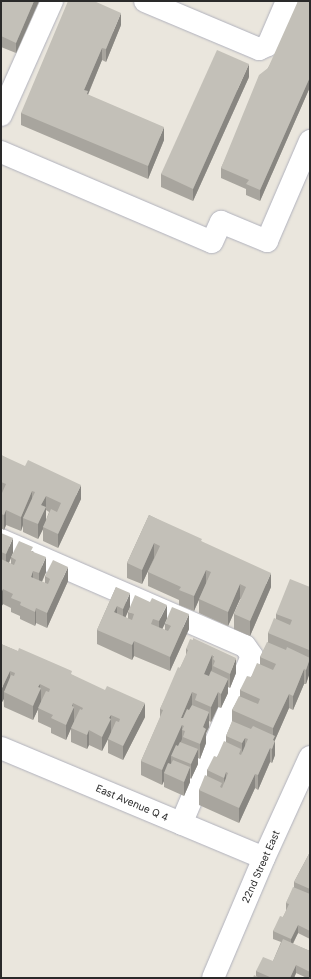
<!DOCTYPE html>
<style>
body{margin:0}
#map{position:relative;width:311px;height:979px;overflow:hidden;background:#eae6dd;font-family:Inter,sans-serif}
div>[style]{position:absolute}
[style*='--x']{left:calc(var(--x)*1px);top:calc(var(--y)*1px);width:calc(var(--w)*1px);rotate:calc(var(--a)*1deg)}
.roads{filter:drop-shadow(0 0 1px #b0b1bc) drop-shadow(0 0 1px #b0b1bc)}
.minor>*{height:22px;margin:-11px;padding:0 11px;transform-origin:11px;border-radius:11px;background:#fff}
.wall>*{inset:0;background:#a8a59e}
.shaded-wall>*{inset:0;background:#888681}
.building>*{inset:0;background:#c3c0b8}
span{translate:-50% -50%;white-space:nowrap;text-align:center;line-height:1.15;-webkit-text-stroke:3px #fff;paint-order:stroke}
.street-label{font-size:10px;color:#2a2a2a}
.frame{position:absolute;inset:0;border:2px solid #2a2a2a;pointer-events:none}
</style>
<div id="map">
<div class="roads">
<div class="minor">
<div style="--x:145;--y:1;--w:124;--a:22.8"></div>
<div style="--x:259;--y:49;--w:10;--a:-24"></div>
<div style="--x:268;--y:45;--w:48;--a:-66.6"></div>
<div style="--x:1;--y:115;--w:125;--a:-65.9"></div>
<div style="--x:1;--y:152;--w:229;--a:23.1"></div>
<div style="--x:212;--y:242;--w:22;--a:-66"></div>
<div style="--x:221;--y:222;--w:50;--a:22.4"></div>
<div style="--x:267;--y:241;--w:109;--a:-66.7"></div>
<div style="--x:1;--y:540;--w:266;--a:23.5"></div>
<div style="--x:245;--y:646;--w:12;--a:55"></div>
<div style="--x:252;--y:656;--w:182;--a:112.9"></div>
<div style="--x:1;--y:748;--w:285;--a:22.7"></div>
<div style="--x:213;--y:978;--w:130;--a:-67"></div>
<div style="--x:264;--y:858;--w:111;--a:-65.5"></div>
</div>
</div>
<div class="wall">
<div style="clip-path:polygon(1px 1px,39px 1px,16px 53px,1px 47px)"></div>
<div style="clip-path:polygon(310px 1px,310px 87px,260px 201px,246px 195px,246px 189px,221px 178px,221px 168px,268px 68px)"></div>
<div style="clip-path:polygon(121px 25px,106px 62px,102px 60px,88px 95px,164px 140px,148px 179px,21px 125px,21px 113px)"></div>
<div style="clip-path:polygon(249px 77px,193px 201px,161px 187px,161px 174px)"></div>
<div style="clip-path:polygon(evenodd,1px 455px,81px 499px,58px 548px,43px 541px,43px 529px,38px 539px,23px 532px,23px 525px,21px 531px,6px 525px,4px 530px,1px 528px,1px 455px,46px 510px,49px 512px,46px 520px,46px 510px)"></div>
<div style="clip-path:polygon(149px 515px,202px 542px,271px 587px,250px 636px,234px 629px,234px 614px,241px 599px,240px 599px,228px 626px,199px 613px,199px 599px,194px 611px,179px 605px,179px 600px,148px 586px,148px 572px,154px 558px,142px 584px,127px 578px,127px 563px)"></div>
<div style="clip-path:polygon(1px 533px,13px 553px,9px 563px,11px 564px,11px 557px,33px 551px,46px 572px,42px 582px,45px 583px,45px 576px,68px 581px,47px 628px,36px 623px,35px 626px,20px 619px,20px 616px,11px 612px,11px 608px,3px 604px,1px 607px)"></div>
<div style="clip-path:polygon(116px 587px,130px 607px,125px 617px,128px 619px,128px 612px,167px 619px,162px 629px,165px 630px,165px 623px,189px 629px,170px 671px,134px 656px,132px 660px,97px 644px,97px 630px)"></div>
<div style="clip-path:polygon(310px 587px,310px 672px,306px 684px,304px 684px,293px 710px,289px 708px,275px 740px,275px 755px,272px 763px,270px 762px,258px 790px,255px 788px,239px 823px,199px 805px,199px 790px,207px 776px,207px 770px,217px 757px,226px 742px,226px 736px,232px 722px,232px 710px,240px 696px,240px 690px,251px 677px,260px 664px,260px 657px,268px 642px,268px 633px,276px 619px,276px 614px)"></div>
<div style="clip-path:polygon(193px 640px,236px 673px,230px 688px,228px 687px,228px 693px,221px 708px,218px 707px,211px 722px,209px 721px,209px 727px,206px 733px,206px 743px,200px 759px,198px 758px,198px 764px,191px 779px,190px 778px,190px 782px,184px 796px,164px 787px,164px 781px,162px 785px,141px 775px,141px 761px,160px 718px,160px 709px,180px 668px,186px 656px,186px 649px)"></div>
<div style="clip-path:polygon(1px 644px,72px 675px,145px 717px,123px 760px,108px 753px,108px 739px,102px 751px,89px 745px,87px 749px,71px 742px,71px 728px,66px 740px,51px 733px,51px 728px,38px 722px,38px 709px,33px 720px,4px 707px)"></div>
<div style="clip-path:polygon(310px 852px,310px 939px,298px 933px,293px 944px,310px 951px,310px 978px,307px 978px,296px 973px,294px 978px,253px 978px,256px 976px,256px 971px,273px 961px,281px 942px,273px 939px,273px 931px,283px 917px,286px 911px,286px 903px,294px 887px,294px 882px)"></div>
</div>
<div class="shaded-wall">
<div style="clip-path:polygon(34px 1px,39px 1px,16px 53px,16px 43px)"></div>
<div style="clip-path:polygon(121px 13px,121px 25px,106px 62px,106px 49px)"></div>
<div style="clip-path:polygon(102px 48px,102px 60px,88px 94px,88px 103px,84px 90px)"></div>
<div style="clip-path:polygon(249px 64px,249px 77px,193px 201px,193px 189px)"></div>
<div style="clip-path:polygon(310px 77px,310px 87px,260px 201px,260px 190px)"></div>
<div style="clip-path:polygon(164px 127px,164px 140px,148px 179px,148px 166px)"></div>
<div style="clip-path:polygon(81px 485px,81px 499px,58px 548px,58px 534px)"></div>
<div style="clip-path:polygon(32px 491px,32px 505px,23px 518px,23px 525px,21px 531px,21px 517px)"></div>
<div style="clip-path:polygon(46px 496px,46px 522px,43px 527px,43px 529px,38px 539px,38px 524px,41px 505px)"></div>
<div style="clip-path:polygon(6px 510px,6px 525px,4px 530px,4px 515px)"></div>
<div style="clip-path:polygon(13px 538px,13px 553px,6px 569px,6px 554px)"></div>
<div style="clip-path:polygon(154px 543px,154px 558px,142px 584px,142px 570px)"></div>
<div style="clip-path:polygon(46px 557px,46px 572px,39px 588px,39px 573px)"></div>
<div style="clip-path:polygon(68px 567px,68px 581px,47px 628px,47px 613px)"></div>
<div style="clip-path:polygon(206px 570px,206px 584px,194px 611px,194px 596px)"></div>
<div style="clip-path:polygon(33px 571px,33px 585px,31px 577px)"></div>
<div style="clip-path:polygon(271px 573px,271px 587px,250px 636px,250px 621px)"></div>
<div style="clip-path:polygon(240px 584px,240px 599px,228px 626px,228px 612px)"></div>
<div style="clip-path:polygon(3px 589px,3px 604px,1px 607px,1px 593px)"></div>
<div style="clip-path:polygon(130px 593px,130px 607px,123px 623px,123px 609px)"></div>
<div style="clip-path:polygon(167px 605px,167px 619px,159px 636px,159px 621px)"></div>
<div style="clip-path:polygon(117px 606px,117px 621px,114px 612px)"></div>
<div style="clip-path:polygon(36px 608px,36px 623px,35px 626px,35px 612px)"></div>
<div style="clip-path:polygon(189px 614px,189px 629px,170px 671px,170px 657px)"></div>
<div style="clip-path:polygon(134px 641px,134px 656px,132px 660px,132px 645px)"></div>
<div style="clip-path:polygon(310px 647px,310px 672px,306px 684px,306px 670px,309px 661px,309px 650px)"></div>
<div style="clip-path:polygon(212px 655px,212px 669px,204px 688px,204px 674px)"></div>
<div style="clip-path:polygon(236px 658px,236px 673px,230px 688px,230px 674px)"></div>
<div style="clip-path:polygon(304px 669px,304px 684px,293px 710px,293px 696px)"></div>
<div style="clip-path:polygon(10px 671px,10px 685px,4px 692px,4px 699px,1px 704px,1px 690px)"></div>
<div style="clip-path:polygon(228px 679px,228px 693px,221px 708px,221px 694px)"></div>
<div style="clip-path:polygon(40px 684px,40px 691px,41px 688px,41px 703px,33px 720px,33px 706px,38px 687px)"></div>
<div style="clip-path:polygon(192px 692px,192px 706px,182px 725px,182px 739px,174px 757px,171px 756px,171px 764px,164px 773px,164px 781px,162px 785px,162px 770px,181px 718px)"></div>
<div style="clip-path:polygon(218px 692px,218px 707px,211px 722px,211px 707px)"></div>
<div style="clip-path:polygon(289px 694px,289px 708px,275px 740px,275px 742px,275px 741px,275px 755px,272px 763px,272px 749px,273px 746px,273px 728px)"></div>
<div style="clip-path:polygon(73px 703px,73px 709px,74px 707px,74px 722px,66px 740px,66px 725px)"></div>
<div style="clip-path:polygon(145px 703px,145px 717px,123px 760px,123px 746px)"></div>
<div style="clip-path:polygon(209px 712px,209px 727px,206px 733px,206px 743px,200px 759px,200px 744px,203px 727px)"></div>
<div style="clip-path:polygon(111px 715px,111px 733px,102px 751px,102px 737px,109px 718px)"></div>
<div style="clip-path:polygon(89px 730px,89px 745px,87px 749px,87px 735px)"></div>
<div style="clip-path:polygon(245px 738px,245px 753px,242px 758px,242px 743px)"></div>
<div style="clip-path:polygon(270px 748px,270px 762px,258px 790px,258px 775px)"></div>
<div style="clip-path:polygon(198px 749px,198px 764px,191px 779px,191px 764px)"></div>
<div style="clip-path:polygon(190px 767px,190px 782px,184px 796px,184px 782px)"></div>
<div style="clip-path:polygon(226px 772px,226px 787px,224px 792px,224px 778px)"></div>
<div style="clip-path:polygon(255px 774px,255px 788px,239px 823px,239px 808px)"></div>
<div style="clip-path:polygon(298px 925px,298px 933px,291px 947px,291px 939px)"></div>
<div style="clip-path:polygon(296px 965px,296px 973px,294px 978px,290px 978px)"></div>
</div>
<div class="building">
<div style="clip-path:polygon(1px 1px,34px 1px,16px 43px,1px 36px)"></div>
<div style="clip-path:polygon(68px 1px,94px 1px,121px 13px,106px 49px,102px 48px,84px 90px,88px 91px,87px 94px,164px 127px,148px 166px,21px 113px)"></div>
<div style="clip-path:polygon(298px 1px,310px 1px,310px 77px,260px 190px,246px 184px,249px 180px,221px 168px,259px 75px,268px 68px)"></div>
<div style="clip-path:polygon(217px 50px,249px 64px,193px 189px,161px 174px)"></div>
<div style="clip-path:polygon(1px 455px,25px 466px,28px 460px,81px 485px,58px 534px,43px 527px,51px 509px,57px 512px,61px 503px,46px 496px,41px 505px,46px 507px,38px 524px,23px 518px,35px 492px,32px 491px,21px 517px,6px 510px,4px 515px,1px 514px,1px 493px,2px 493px,6px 484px,1px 482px)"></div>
<div style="clip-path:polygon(149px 515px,202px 539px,201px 541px,271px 573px,250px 621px,234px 614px,246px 587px,240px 584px,228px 612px,199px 599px,211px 572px,206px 570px,194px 596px,179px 590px,181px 587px,148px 572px,160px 546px,154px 543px,142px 570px,127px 563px)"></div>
<div style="clip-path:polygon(1px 533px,13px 538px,6px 554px,1px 552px)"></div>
<div style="clip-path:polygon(19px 541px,33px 547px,31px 551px,46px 557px,39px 573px,33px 571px,31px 577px,48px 584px,50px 579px,45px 576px,53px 560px,68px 567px,47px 613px,36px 608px,35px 612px,20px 605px,21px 602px,11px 598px,13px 594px,3px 589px,1px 593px,1px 559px,14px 565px,16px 560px,11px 557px)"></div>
<div style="clip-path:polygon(290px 579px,310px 587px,310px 647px,309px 650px,268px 633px,274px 618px,290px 625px,292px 620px,276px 614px)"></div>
<div style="clip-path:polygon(116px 587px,130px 593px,123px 609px,117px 606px,114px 612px,132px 620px,134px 614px,128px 612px,135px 595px,150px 602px,152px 598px,167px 605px,159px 621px,153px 619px,151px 624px,168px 631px,171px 626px,165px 623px,172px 607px,189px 614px,170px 657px,134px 641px,132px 645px,97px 630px)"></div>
<div style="clip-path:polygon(193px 638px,236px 658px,230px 674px,213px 666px,215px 661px,213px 659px,214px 656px,212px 655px,204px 674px,209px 676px,211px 671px,228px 679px,221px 694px,218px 692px,211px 707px,195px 700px,197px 694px,192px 692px,181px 718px,183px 718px,187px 709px,189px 710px,192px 705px,209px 712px,203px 727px,206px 729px,200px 744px,183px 737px,185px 731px,182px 730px,184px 726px,182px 725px,162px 770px,141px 761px,163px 710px,160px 709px,178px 667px,180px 668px,188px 650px,186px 649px,190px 639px,193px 640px)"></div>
<div style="clip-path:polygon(267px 642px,286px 650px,287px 647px,310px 658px,306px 670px,304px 669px,293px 696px,289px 694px,273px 728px,232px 710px,239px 696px,258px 704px,260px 699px,240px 690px,247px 676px,251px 677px,257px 663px,273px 670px,276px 664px,260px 657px)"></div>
<div style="clip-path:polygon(1px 644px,18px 651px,19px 648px,72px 671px,71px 674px,105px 690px,107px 686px,145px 703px,123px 746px,108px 739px,116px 721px,119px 722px,120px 719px,111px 715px,109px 718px,111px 719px,102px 737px,89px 730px,87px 735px,71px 728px,80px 709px,82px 710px,83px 708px,73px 703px,72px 706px,74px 707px,66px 725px,51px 718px,53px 715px,38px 708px,46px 691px,49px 692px,50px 689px,40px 684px,38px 687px,41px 688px,33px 706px,4px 692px,11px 675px,14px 676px,15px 673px,10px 671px,1px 690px)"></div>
<div style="clip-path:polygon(232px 721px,251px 729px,253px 726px,275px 736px,273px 740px,275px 741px,272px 749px,270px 748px,258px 775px,255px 774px,239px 808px,199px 790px,205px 775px,222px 783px,220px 787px,222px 788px,228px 773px,226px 772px,224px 778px,207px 770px,214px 756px,217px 757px,224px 741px,241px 749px,239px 754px,241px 755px,248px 739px,245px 738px,242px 743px,226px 736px)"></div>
<div style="clip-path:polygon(180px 742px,198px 749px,191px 764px,171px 756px,176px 745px,178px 746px)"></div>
<div style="clip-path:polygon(173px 760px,190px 767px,184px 782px,164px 773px,168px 763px,171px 764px)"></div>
<div style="clip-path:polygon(310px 852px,310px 889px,294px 882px)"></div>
<div style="clip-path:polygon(293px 887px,310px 894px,310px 931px,298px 925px,291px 939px,273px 931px,280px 916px,283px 917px,289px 904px,286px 903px)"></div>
<div style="clip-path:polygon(283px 939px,310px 951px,310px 972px,296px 965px,290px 978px,272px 978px,256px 971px,263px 957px,273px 961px)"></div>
<div style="clip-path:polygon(254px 975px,260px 978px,253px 978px)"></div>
</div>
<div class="street-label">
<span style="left:132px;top:803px;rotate:23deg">East Avenue Q 4</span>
<span style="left:261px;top:867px;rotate:-66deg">22nd Street East</span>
</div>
<div class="frame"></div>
</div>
